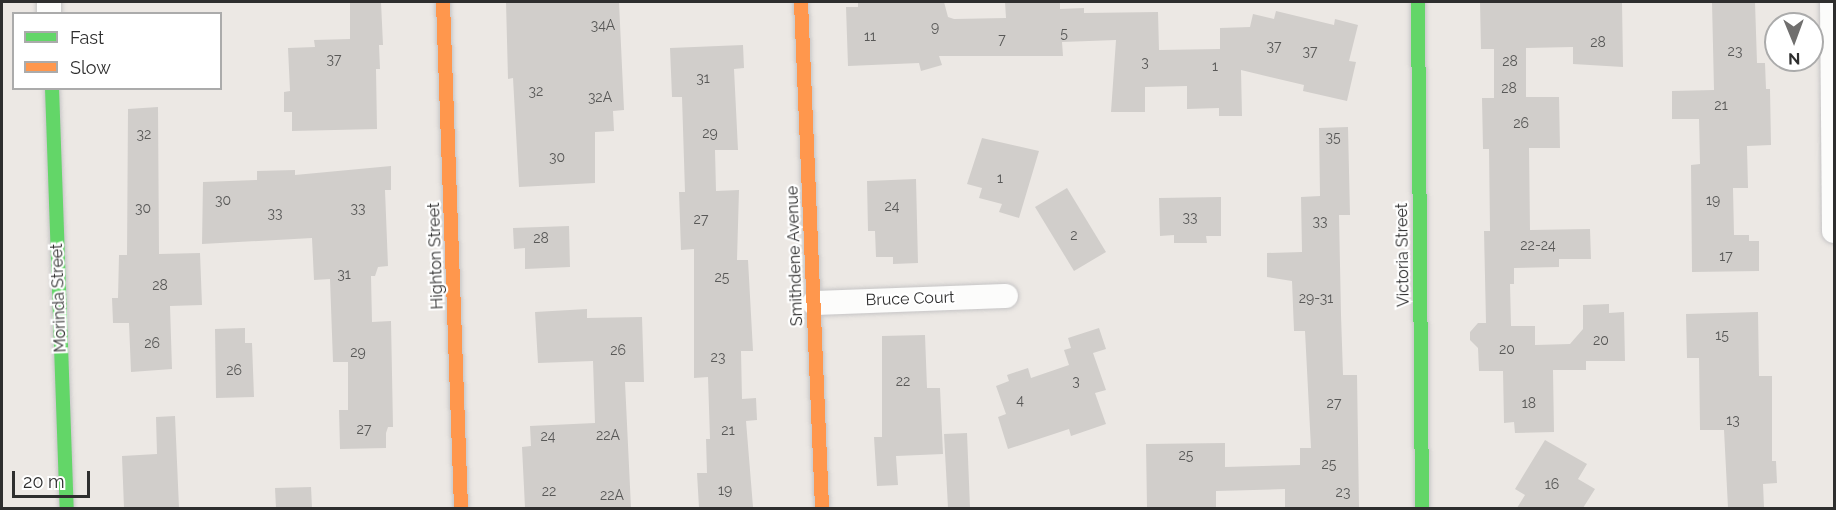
<!DOCTYPE html>
<style>
body{margin:0}
#map{position:relative;width:1836px;height:510px;overflow:hidden;background:#ece8e4;font-family:Raleway,sans-serif}
div>[style]{position:absolute}
[style*='--x']{left:calc(var(--x)*1px);top:calc(var(--y)*1px);width:calc(var(--w)*1px);rotate:calc(var(--a)*1deg)}
.building>*{inset:0;background:#d1cecb}
.roads{filter:drop-shadow(0 0 2px #c5c4c5) drop-shadow(0 0 2px #c5c4c5)}
.street>*{height:24px;margin:-12px;padding:0 12px;transform-origin:12px;border-radius:12px;background:#fcfcfb}
.fast>*{height:14px;margin:-7px;padding:0 7px;transform-origin:7px;border-radius:7px;background:#63d668}
.slow>*{height:14px;margin:-7px;padding:0 7px;transform-origin:7px;border-radius:7px;background:#ff974d}
span{translate:-50% -50%;white-space:nowrap;text-align:center;line-height:1.15;-webkit-text-stroke:4.5px #fff;paint-order:stroke}
.number-label{font-size:14px;color:#585857}
.number-label span{-webkit-text-stroke-width:0}
.street-label{font-size:16px;color:#2e2e2e}
.frame{position:absolute;inset:0;border:3px solid #2e2e2e;pointer-events:none}
.legend{position:absolute;left:12px;top:12px;width:210px;height:78px;box-sizing:border-box;background:#fff;border:2px solid #ababab;margin:0;padding:8px 10px;list-style:none;font-size:18px;color:#2e2e2e}
.legend li{display:flex;align-items:center;gap:12px;height:30px}
.legend b{width:30px;border:2px solid #ababab}
.north{position:absolute;left:1764px;top:12px;width:60px;height:60px;box-sizing:border-box;background:#fff;border:2px solid #ababab;border-radius:50%;rotate:179deg;font-size:16px;font-weight:700;line-height:24px;text-align:center;color:#2e2e2e}
.north::after{content:'';display:block;margin:auto;width:21px;height:27px;background:#706f6e;clip-path:polygon(50% 0,100% 100%,50% 72%,0 100%)}
.scale{position:absolute;left:12px;top:471px;width:78px;height:27px;box-sizing:border-box;border:3px solid #2e2e2e;border-top:0;padding-left:8px;font-size:18px;line-height:21px;white-space:nowrap;color:#2e2e2e;-webkit-text-stroke:4px #fff;paint-order:stroke}
</style>
<div id="map">
<div class="building">
<div style="clip-path:polygon(350px 2px,381px 2px,383px 45px,379px 45px,380px 69px,376px 69px,377px 129px,292px 131px,292px 112px,284px 112px,284px 92px,290px 91px,288px 48px,315px 47px,314px 40px,350px 39px)"></div>
<div style="clip-path:polygon(506px 2px,619px 2px,624px 110px,613px 111px,614px 131px,595px 132px,595px 183px,519px 187px,513px 78px,508px 79px)"></div>
<div style="clip-path:polygon(858px 2px,944px 2px,948px 17px,954px 19px,1006px 18px,1005px 2px,1060px 2px,1060px 9px,1084px 8px,1084px 13px,1158px 12px,1159px 50px,1220px 49px,1220px 28px,1250px 27px,1253px 14px,1274px 19px,1276px 11px,1334px 25px,1335px 19px,1358px 25px,1349px 61px,1356px 62px,1347px 101px,1303px 91px,1304px 85px,1241px 70px,1242px 116px,1219px 116px,1219px 108px,1187px 109px,1187px 86px,1145px 87px,1145px 112px,1111px 112px,1116px 40px,1062px 42px,1063px 56px,939px 56px,942px 65px,921px 71px,919px 63px,848px 66px,846px 7px,858px 7px)"></div>
<div style="clip-path:polygon(1480px 2px,1622px 2px,1623px 67px,1573px 64px,1573px 47px,1526px 48px,1526px 97px,1559px 97px,1560px 148px,1529px 148px,1530px 230px,1590px 229px,1591px 259px,1559px 259px,1559px 267px,1514px 268px,1514px 284px,1510px 284px,1511px 326px,1535px 326px,1535px 345px,1570px 344px,1583px 329px,1583px 305px,1609px 304px,1609px 313px,1624px 312px,1625px 361px,1586px 361px,1586px 370px,1553px 370px,1554px 432px,1515px 433px,1514px 422px,1504px 423px,1503px 371px,1479px 371px,1478px 348px,1470px 340px,1470px 332px,1478px 323px,1486px 323px,1484px 231px,1490px 231px,1489px 149px,1483px 149px,1482px 98px,1494px 98px,1494px 49px,1481px 49px)"></div>
<div style="clip-path:polygon(1712px 2px,1755px 2px,1757px 63px,1765px 63px,1766px 89px,1770px 89px,1771px 145px,1747px 146px,1748px 188px,1733px 188px,1734px 235px,1749px 235px,1749px 241px,1759px 241px,1759px 271px,1692px 272px,1691px 165px,1700px 164px,1699px 119px,1672px 119px,1672px 91px,1714px 90px)"></div>
<div style="clip-path:polygon(743px 45px,744px 68px,734px 69px,738px 150px,715px 150px,716px 191px,739px 190px,737px 260px,748px 260px,753px 351px,741px 351px,742px 399px,756px 398px,757px 420px,746px 421px,753px 507px,699px 508px,697px 473px,707px 473px,706px 439px,710px 439px,708px 377px,694px 378px,694px 249px,681px 250px,679px 192px,685px 192px,682px 97px,672px 97px,670px 48px)"></div>
<div style="clip-path:polygon(158px 107px,159px 254px,200px 253px,202px 305px,170px 306px,172px 369px,131px 372px,129px 323px,113px 323px,112px 298px,118px 298px,119px 255px,127px 255px,128px 109px)"></div>
<div style="clip-path:polygon(1348px 127px,1350px 215px,1339px 215px,1341px 315px,1343px 375px,1357px 375px,1359px 508px,1285px 508px,1285px 489px,1216px 491px,1216px 508px,1147px 508px,1146px 444px,1225px 443px,1225px 467px,1300px 465px,1300px 448px,1311px 448px,1305px 331px,1294px 331px,1292px 281px,1267px 277px,1267px 253px,1302px 252px,1301px 197px,1320px 196px,1319px 128px)"></div>
<div style="clip-path:polygon(982px 138px,1039px 151px,1019px 218px,999px 212px,1002px 204px,979px 198px,982px 188px,967px 184px)"></div>
<div style="clip-path:polygon(391px 166px,391px 190px,385px 190px,388px 266px,378px 267px,375px 276px,371px 276px,372px 322px,391px 321px,393px 427px,388px 427px,386px 433px,386px 448px,340px 449px,339px 410px,348px 410px,348px 362px,333px 362px,330px 279px,314px 280px,312px 238px,202px 244px,203px 182px,257px 180px,257px 171px,295px 170px,295px 175px)"></div>
<div style="clip-path:polygon(916px 179px,918px 263px,893px 264px,893px 257px,876px 257px,875px 231px,868px 231px,867px 181px)"></div>
<div style="clip-path:polygon(1067px 188px,1106px 252px,1074px 271px,1035px 207px)"></div>
<div style="clip-path:polygon(1221px 197px,1221px 236px,1206px 236px,1207px 243px,1174px 243px,1174px 235px,1160px 236px,1159px 198px)"></div>
<div style="clip-path:polygon(569px 226px,570px 267px,525px 269px,525px 248px,514px 249px,513px 228px)"></div>
<div style="clip-path:polygon(587px 309px,587px 318px,642px 317px,644px 382px,625px 382px,631px 508px,525px 508px,522px 447px,531px 446px,530px 426px,595px 423px,593px 361px,538px 363px,535px 312px)"></div>
<div style="clip-path:polygon(1758px 312px,1759px 376px,1772px 376px,1772px 461px,1776px 461px,1777px 483px,1763px 484px,1764px 507px,1728px 508px,1724px 430px,1700px 430px,1699px 358px,1687px 358px,1686px 314px)"></div>
<div style="clip-path:polygon(245px 328px,245px 343px,252px 343px,254px 397px,216px 398px,215px 329px)"></div>
<div style="clip-path:polygon(1099px 328px,1106px 349px,1093px 353px,1106px 390px,1095px 393px,1106px 424px,1071px 436px,1069px 429px,1008px 449px,998px 417px,1006px 414px,996px 386px,1009px 381px,1007px 375px,1028px 368px,1031px 378px,1069px 365px,1064px 350px,1071px 348px,1068px 338px)"></div>
<div style="clip-path:polygon(925px 335px,927px 388px,940px 388px,943px 454px,896px 456px,898px 485px,877px 486px,874px 437px,882px 437px,882px 336px)"></div>
<div style="clip-path:polygon(175px 416px,179px 508px,124px 508px,122px 456px,157px 454px,156px 417px)"></div>
<div style="clip-path:polygon(967px 433px,970px 508px,948px 508px,944px 434px)"></div>
<div style="clip-path:polygon(1545px 440px,1587px 464px,1578px 479px,1595px 489px,1583px 508px,1517px 508px,1525px 495px,1515px 489px)"></div>
<div style="clip-path:polygon(311px 487px,312px 508px,276px 508px,275px 488px)"></div>
</div>
<div class="roads">
<div class="street">
<div style="--x:49;--y:2;--w:12;--a:90"></div>
<div style="--x:1832;--y:2;--w:229;--a:89.5"></div>
<div style="--x:814;--y:303;--w:192;--a:-2.1"></div>
</div>
<div class="fast">
<div style="--x:1418;--y:2;--w:506;--a:89.55"></div>
<div style="--x:52;--y:88;--w:420;--a:88"></div>
</div>
<div class="slow">
<div style="--x:443;--y:2;--w:506;--a:87.96"></div>
<div style="--x:801;--y:2;--w:506;--a:87.62"></div>
</div>
</div>
<div class="number-label">
<span style="left:603px;top:25px">34A</span>
<span style="left:935px;top:27px">9</span>
<span style="left:1064px;top:33px">5</span>
<span style="left:870px;top:36px">11</span>
<span style="left:1002px;top:39px">7</span>
<span style="left:1598px;top:42px">28</span>
<span style="left:1274px;top:46px">37</span>
<span style="left:1310px;top:51px">37</span>
<span style="left:1735px;top:51px">23</span>
<span style="left:334px;top:59px">37</span>
<span style="left:1510px;top:61px">28</span>
<span style="left:1145px;top:62px">3</span>
<span style="left:1215px;top:66px">1</span>
<span style="left:703px;top:78px">31</span>
<span style="left:1509px;top:88px">28</span>
<span style="left:536px;top:91px">32</span>
<span style="left:600px;top:97px">32A</span>
<span style="left:1721px;top:105px">21</span>
<span style="left:1521px;top:123px">26</span>
<span style="left:710px;top:133px">29</span>
<span style="left:144px;top:134px">32</span>
<span style="left:1333px;top:137px">35</span>
<span style="left:557px;top:157px">30</span>
<span style="left:1000px;top:178px">1</span>
<span style="left:223px;top:200px">30</span>
<span style="left:1713px;top:200px">19</span>
<span style="left:892px;top:206px">24</span>
<span style="left:143px;top:208px">30</span>
<span style="left:358px;top:208px">33</span>
<span style="left:275px;top:213px">33</span>
<span style="left:1190px;top:217px">33</span>
<span style="left:701px;top:219px">27</span>
<span style="left:1320px;top:221px">33</span>
<span style="left:1074px;top:235px">2</span>
<span style="left:541px;top:238px">28</span>
<span style="left:1538px;top:245px">22-24</span>
<span style="left:1726px;top:256px">17</span>
<span style="left:344px;top:274px">31</span>
<span style="left:722px;top:277px">25</span>
<span style="left:160px;top:285px">28</span>
<span style="left:1316px;top:298px">29-31</span>
<span style="left:1722px;top:335px">15</span>
<span style="left:1601px;top:340px">20</span>
<span style="left:152px;top:343px">26</span>
<span style="left:1507px;top:349px">20</span>
<span style="left:618px;top:350px">26</span>
<span style="left:358px;top:352px">29</span>
<span style="left:718px;top:357px">23</span>
<span style="left:234px;top:370px">26</span>
<span style="left:903px;top:381px">22</span>
<span style="left:1076px;top:381px">3</span>
<span style="left:1020px;top:400px">4</span>
<span style="left:1334px;top:403px">27</span>
<span style="left:1529px;top:403px">18</span>
<span style="left:1733px;top:420px">13</span>
<span style="left:364px;top:429px">27</span>
<span style="left:728px;top:430px">21</span>
<span style="left:608px;top:435px">22A</span>
<span style="left:548px;top:436px">24</span>
<span style="left:1186px;top:455px">25</span>
<span style="left:1329px;top:464px">25</span>
<span style="left:1552px;top:484px">16</span>
<span style="left:725px;top:490px">19</span>
<span style="left:549px;top:491px">22</span>
<span style="left:1343px;top:492px">23</span>
<span style="left:612px;top:495px">22A</span>
</div>
<div class="street-label">
<span style="left:1403px;top:255px;rotate:-91deg">Victoria Street</span>
<span style="left:436px;top:256px;rotate:-92deg">Highton Street</span>
<span style="left:795px;top:256px;rotate:-92deg">Smithdene Avenue</span>
<span style="left:59px;top:298px;rotate:-92deg">Morinda Street</span>
<span style="left:910px;top:299px;rotate:-2deg">Bruce Court</span>
</div>
<div class="frame"></div>
<ul class="legend">
<li><b style="height:8px;background:#63d668"></b>Fast</li>
<li><b style="height:8px;background:#ff974d"></b>Slow</li>
</ul>
<div class="north">N</div>
<div class="scale">20 m</div>
</div>
